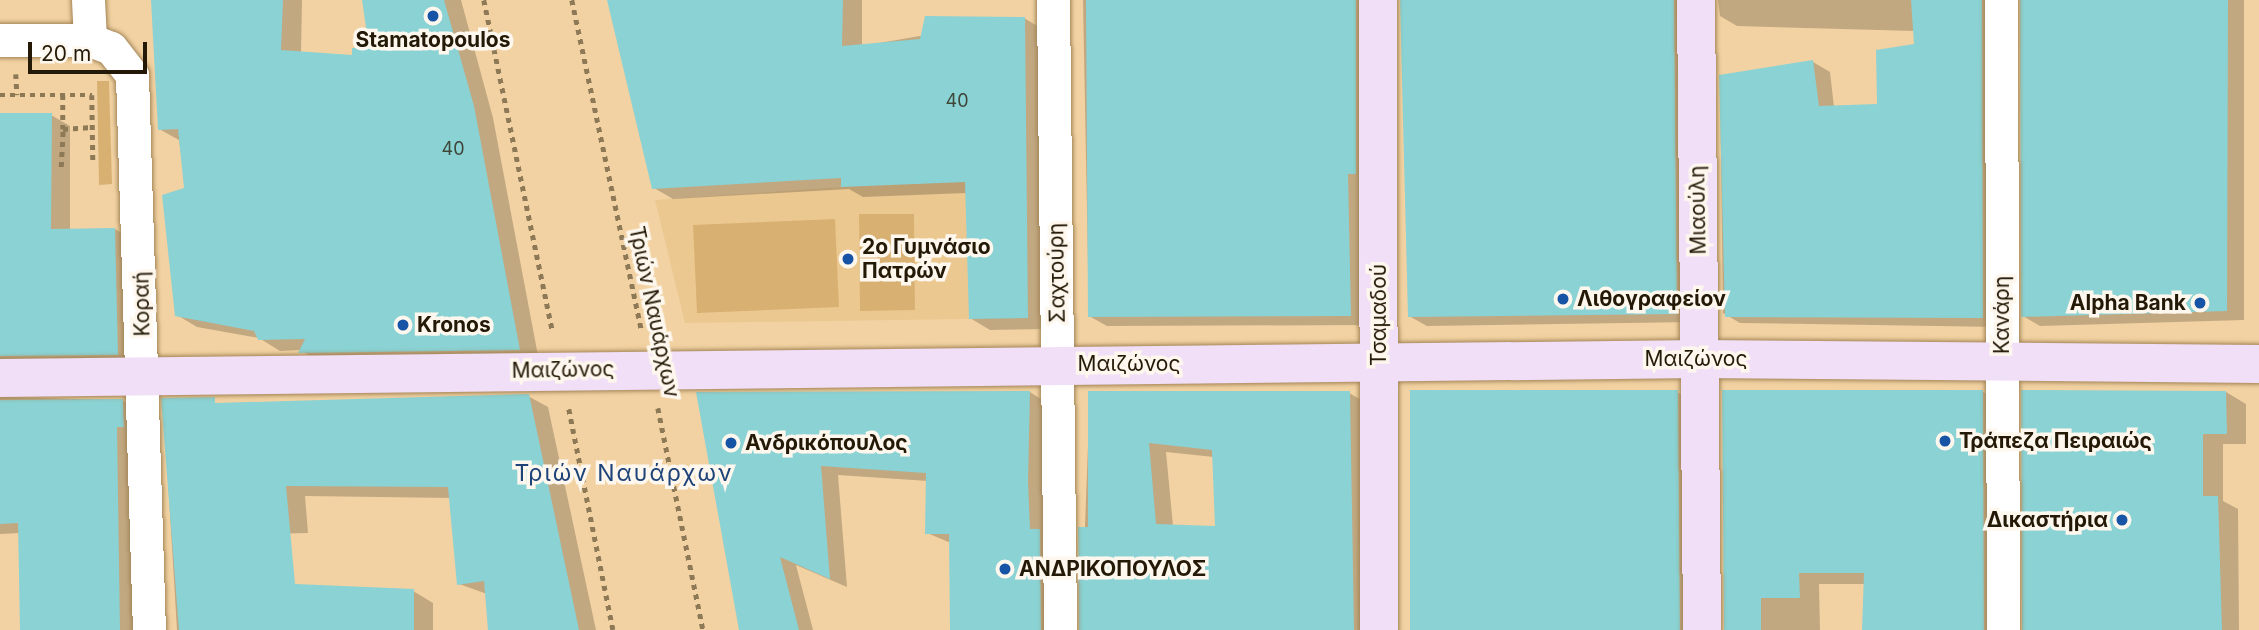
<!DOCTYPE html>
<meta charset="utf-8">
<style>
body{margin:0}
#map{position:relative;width:2259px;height:630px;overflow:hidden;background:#f2d2a2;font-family:Inter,sans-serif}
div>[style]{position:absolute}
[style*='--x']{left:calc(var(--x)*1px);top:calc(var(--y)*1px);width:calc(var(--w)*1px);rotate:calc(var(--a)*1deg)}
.built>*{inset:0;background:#ecc891}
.green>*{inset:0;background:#d8b072}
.shadow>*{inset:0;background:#0003}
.building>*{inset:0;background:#8ad2d4}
.path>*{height:4.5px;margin-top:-2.25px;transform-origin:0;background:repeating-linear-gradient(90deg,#8e7957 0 5px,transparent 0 10px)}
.roads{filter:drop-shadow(0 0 2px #a38557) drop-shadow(0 0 2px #a38557)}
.street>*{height:33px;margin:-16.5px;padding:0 16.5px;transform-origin:16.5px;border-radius:16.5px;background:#fff}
.secondary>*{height:38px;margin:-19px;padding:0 19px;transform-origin:19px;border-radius:19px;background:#f1def7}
.dots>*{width:19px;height:19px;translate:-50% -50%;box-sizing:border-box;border:4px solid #fef7ee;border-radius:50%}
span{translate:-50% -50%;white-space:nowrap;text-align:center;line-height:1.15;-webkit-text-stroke:7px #fef7ee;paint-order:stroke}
.number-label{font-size:18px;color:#3e473a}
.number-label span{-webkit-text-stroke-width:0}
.poi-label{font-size:21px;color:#241906;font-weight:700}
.left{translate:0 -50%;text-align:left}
.right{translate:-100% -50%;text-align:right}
.street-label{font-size:21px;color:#241906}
.neighbourhood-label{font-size:23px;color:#1e4378;letter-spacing:2px}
.scale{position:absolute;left:28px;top:42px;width:119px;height:32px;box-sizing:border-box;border:4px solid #241906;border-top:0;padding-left:9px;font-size:21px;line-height:24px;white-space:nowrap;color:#241906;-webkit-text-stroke:5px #fef7ee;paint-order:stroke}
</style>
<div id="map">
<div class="built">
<div style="clip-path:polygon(1025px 120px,1028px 318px,685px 323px,655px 200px,841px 187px,839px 125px)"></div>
</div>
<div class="green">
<div style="clip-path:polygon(97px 81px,109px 81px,112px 184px,99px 185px)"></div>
<div style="clip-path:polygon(859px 214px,914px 214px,915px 310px,860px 311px)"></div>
<div style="clip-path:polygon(835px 219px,839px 307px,697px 313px,693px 225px)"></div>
</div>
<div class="shadow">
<div style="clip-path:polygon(154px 0,302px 0,301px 53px,354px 57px,371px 50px,364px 0,461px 0,493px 118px,539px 361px,320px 363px,301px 350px,280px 351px,259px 338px,197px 327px,177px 315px,186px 189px,179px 140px,159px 129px)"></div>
<div style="clip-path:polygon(609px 0,862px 0,862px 46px,1024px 18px,1044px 30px,1047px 329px,990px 330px,970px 318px,967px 193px,863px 197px,849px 189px,673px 199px,654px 188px)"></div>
<div style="clip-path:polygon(1083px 0,1379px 0,1368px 325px,1107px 326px,1089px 316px)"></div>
<div style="clip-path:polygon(1402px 0,1697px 0,1694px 322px,1427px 326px,1409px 316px)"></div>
<div style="clip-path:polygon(1718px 0,2004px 0,2000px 327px,1740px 323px,1723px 313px,1720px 76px,1813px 62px,1830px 72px,1834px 107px,1878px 106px,1916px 46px,1915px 31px,1737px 26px,1720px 16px)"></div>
<div style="clip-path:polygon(2022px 0,2244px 0,2244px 320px,2040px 326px,2023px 316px)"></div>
<div style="clip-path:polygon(0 115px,51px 115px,70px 126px,70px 230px,115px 229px,133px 240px,136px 365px,0 377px)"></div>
<div style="clip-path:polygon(1030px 392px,1047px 403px,1058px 630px,952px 630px,951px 543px,927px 533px,928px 481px,838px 475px,847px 587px,796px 565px,813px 630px,740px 630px,698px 394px)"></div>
<div style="clip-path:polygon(1677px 392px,1698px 404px,1700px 630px,1413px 630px)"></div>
<div style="clip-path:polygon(1983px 392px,2003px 403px,2004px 630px,1864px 630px,1865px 584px,1819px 584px,1820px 630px,1726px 630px)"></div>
<div style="clip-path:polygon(2226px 392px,2246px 404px,2246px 444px,2223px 444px,2223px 501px,2238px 509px,2239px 630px,2024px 630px)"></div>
<div style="clip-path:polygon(evenodd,1090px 393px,1349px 393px,1367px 403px,1367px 630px,1081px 630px,1090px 393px,1166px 452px,1214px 457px,1217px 528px,1173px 526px,1166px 452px)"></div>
<div style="clip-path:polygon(528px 396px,548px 407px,596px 630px,490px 630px,487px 594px,459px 584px,451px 498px,305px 496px,308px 533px,261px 534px,259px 630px,177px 630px,163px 400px,224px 404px)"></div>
<div style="clip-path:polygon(0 397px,122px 400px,141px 411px,138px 630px,21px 630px,20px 533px,0 534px)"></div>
<div style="clip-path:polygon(413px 591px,433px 603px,433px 630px,295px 630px)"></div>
</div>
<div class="building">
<div style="clip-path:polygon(151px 0,283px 0,281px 50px,352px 55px,352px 48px,369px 48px,362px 0,444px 0,474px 106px,520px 350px,298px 353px,305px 339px,258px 340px,254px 331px,175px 316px,162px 195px,184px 188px,178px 129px,158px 130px)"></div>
<div style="clip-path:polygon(607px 0,843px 0,842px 46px,920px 39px,925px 16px,1025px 17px,1028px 318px,969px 319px,965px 182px,841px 187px,841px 178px,652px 189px)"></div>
<div style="clip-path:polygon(1086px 0,1356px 0,1356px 174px,1348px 174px,1351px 316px,1088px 317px)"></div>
<div style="clip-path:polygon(1400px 0,1674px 0,1677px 314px,1408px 317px)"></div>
<div style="clip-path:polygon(1911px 0,1982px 0,1983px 318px,1725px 317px,1719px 75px,1813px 60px,1819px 106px,1877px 104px,1876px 50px,1914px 44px)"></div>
<div style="clip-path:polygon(2020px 0,2228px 0,2227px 311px,2021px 317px)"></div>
<div style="clip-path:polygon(0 113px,52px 113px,51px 229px,115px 228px,118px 355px,0 356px)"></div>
<div style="clip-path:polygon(1410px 390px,1678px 390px,1680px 630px,1410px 630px)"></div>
<div style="clip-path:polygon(1722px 390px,1983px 390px,1984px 630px,1862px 630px,1864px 573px,1799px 573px,1800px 598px,1761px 598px,1761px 630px,1724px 630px)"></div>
<div style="clip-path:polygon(2021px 390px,2226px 391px,2227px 434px,2203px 434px,2203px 496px,2218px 496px,2222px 630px,2022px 630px)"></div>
<div style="clip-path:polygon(1030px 391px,1028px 481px,1030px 529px,1040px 529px,1041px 630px,950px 630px,949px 534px,925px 534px,926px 473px,821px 466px,830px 579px,780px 557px,799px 630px,739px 630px,696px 392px)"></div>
<div style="clip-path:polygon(evenodd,1088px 391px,1350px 391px,1354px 630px,1079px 630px,1078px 527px,1088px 527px,1088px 391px,1149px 443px,1212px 450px,1215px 526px,1156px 524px,1149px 443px)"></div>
<div style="clip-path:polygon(529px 394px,579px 630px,488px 630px,484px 581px,457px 585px,448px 487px,286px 486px,295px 584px,414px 589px,414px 630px,179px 630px,161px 398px,215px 397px,215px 403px)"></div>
<div style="clip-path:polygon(123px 399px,124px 427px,117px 427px,120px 630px,20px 630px,18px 523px,0 524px,0 400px)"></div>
</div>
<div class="path">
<div style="--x:484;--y:0;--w:339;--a:78.3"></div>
<div style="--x:572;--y:0;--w:338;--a:78.1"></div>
<div style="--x:16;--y:74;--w:21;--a:87"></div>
<div style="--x:0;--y:95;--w:92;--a:0"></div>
<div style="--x:92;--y:95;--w:66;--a:89.1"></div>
<div style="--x:63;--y:95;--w:34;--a:90"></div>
<div style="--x:63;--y:129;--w:29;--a:-4"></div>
<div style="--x:61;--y:167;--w:38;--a:-87"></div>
<div style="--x:658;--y:408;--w:227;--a:78.5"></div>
<div style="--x:569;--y:409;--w:225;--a:78.7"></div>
</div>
<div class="roads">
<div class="street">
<div style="--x:88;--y:0;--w:40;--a:87.1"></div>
<div style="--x:1053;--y:0;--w:630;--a:89.36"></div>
<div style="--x:2001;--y:0;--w:630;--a:89.82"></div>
<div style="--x:0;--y:40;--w:90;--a:0"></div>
<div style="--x:90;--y:40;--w:22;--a:21"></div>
<div style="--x:111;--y:48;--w:34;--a:52"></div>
<div style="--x:132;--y:75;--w:555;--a:88.25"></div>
</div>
<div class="secondary">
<div style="--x:1378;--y:0;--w:630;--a:89.91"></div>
<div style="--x:1696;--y:0;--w:630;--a:89.45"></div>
<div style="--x:0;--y:378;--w:1700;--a:-0.64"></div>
<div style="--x:1700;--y:359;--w:559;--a:0.51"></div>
</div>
</div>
<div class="dots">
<div style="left:433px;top:16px;background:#1854a5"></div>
<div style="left:848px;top:259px;background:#1854a5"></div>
<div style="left:1563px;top:299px;background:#1854a5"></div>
<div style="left:2200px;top:303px;background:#1854a5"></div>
<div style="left:403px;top:325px;background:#1854a5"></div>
<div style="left:1945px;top:441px;background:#1854a5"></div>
<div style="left:731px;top:443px;background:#1854a5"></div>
<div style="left:2122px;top:520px;background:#1854a5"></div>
<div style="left:1005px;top:569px;background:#1854a5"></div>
</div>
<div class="number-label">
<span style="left:957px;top:101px">40</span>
<span style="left:453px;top:149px">40</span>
</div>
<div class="poi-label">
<span style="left:433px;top:40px">Stamatopoulos</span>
<span class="left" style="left:862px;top:259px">2ο Γυμνάσιο<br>Πατρών</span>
<span class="left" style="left:1577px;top:299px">Λιθογραφείον</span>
<span class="right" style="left:2186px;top:303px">Alpha Bank</span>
<span class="left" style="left:417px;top:325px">Kronos</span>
<span class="left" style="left:1959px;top:441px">Τράπεζα Πειραιώς</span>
<span class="left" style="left:745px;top:443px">Ανδρικόπουλος</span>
<span class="right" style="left:2108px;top:520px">Δικαστήρια</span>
<span class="left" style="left:1019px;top:569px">ΑΝΔΡΙΚΟΠΟΥΛΟΣ</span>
</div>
<div class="street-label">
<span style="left:1698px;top:210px;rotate:-91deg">Μιαούλη</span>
<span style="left:1057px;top:273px;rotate:-91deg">Σαχτούρη</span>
<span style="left:142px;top:304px;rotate:-91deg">Κοραή</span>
<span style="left:654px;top:312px;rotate:78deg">Τριών Ναυάρχων</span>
<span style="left:1379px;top:315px;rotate:-90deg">Τσαμαδού</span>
<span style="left:2002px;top:315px;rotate:-90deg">Κανάρη</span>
<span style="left:1696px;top:359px">Μαιζώνος</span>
<span style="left:1129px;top:364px">Μαιζώνος</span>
<span style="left:563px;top:370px;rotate:-1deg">Μαιζώνος</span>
</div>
<div class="neighbourhood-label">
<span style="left:624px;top:473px">Τριών Ναυάρχων</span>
</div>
<div class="scale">20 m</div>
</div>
